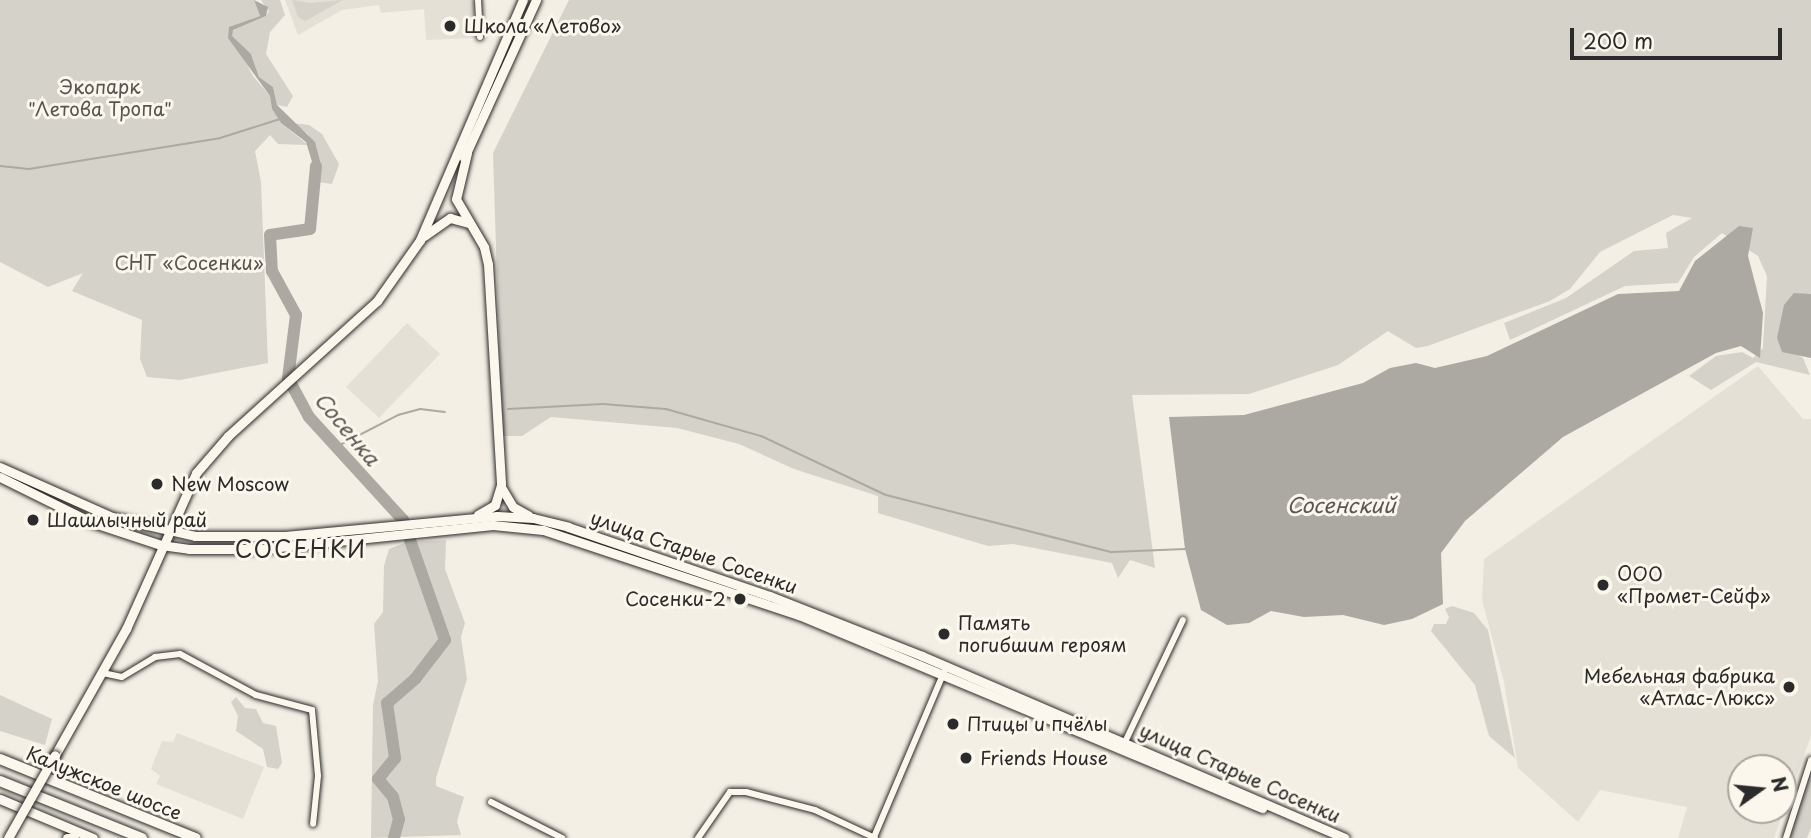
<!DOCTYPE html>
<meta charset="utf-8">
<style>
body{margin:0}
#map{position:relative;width:1811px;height:838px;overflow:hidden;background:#f3efe4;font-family:"Playpen Sans",sans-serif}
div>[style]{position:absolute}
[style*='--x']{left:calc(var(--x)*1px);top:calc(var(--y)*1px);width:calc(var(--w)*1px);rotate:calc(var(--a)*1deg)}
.built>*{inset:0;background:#e4e0d6}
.green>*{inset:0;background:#d5d2c9}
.water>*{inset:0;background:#aca9a2}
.stream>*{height:2px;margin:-1px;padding:0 1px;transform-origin:1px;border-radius:1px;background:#aca9a2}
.river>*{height:12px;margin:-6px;padding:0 6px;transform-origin:6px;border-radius:6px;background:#aca9a2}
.roads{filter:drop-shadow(0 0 2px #2b2b2b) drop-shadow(0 0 2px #2b2b2b)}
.street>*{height:6px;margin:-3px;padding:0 3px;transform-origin:3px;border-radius:3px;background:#fbf7ec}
.secondary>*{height:9px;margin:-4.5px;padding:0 4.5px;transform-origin:4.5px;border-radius:4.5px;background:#fbf7ec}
.highway>*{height:10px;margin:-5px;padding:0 5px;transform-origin:5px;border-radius:5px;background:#fbf7ec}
.bridges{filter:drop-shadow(0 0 2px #2b2b2b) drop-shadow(0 0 2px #2b2b2b)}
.secondary-bridge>*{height:9px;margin:-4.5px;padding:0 4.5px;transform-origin:4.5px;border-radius:4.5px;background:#fbf7ec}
.dots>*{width:19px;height:19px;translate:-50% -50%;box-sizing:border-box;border:4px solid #fbf7ec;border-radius:50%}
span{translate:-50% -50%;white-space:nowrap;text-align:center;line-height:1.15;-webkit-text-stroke:6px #fbf7ec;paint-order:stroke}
.poi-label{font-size:19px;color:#2b2b2b}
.left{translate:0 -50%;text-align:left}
.right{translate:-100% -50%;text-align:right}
.park-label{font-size:19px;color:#565552}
.street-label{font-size:19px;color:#2b2b2b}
.water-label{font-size:21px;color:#585755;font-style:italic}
.quarter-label{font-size:23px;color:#2b2b2b;letter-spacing:2px}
.north{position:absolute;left:1727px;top:754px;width:70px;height:70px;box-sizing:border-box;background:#fbf7ec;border:2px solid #a8a59f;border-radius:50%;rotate:75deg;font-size:19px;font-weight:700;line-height:28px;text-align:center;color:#2b2b2b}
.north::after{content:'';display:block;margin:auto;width:24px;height:32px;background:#2b2b2b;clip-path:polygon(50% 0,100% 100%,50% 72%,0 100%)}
.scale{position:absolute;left:1570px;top:28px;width:212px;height:32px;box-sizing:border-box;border:4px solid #2b2b2b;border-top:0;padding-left:9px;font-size:21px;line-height:24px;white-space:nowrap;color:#2b2b2b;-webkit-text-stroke:5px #fbf7ec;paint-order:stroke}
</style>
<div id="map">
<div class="built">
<div style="clip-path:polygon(285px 0,473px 0,475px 38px,426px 40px,424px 9px,381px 13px,379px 5px,342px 10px,298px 35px)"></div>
<div style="clip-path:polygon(407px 323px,440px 354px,379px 418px,346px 387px)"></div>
<div style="clip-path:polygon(evenodd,1758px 366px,1803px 419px,1811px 419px,1811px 736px,1774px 838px,1678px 838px,1687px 807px,1600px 790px,1578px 822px,1518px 768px,1504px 682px,1482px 600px,1484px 559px,1758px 366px,1741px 768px,1783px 768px,1783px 810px,1741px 810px,1741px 768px)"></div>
<div style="clip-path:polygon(177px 733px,264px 767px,243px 819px,156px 784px,160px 776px,151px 769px,162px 741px,173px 742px)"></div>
</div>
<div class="green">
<div style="clip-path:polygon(0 0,254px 0,260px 16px,230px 27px,233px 30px,266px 16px,269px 11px,261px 0,280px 0,285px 15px,270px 32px,266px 54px,293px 96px,287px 107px,277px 105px,273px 87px,259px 77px,251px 54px,233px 38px,253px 76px,270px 96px,272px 109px,281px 123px,308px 145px,278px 144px,270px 135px,255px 151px,261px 182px,268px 363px,180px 380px,147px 377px,140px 359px,142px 320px,72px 291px,83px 273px,48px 287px,0 262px)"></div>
<div style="clip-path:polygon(292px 0,310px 3px,343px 0,305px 21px,298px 17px)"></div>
<div style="clip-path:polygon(569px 0,1811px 0,1811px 301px,1786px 347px,1803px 358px,1810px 375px,1756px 362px,1711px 390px,1689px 376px,1716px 356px,1742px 352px,1753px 358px,1763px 348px,1767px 276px,1758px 256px,1722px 233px,1694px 257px,1678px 283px,1625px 286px,1510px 340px,1504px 323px,1566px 298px,1634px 251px,1668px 248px,1666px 233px,1692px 218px,1673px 215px,1600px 252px,1570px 289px,1550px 301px,1428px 346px,1416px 348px,1388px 331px,1338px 365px,1249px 394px,1132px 395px,1155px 568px,1130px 560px,1118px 578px,1112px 563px,1013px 544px,988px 546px,878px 513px,878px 496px,794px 469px,739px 444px,677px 428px,551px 417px,522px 436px,502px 436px,493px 153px)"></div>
<div style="clip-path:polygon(293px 123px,309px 125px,322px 134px,339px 164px,332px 184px,318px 182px,320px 174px,308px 134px)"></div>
<div style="clip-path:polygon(446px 540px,445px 569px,465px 623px,461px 637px,467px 679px,436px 778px,436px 786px,464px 797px,457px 821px,461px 835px,371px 838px,373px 705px,378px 681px,374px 624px,383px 612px,384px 566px,389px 549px,407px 542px)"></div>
<div style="clip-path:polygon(1452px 606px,1474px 613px,1488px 630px,1515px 758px,1489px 736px,1475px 685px,1431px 631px,1434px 624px,1446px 624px,1449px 617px,1445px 609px)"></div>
<div style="clip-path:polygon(0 695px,52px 719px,45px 745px,0 731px)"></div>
<div style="clip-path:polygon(236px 697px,245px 708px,256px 709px,263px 723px,276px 726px,282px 763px,278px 769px,267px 767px,263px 749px,236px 731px,238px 716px,231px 702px)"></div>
<div style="clip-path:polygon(1811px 770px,1811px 828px,1807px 838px,1789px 838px)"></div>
</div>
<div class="water">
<div style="clip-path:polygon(254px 0,268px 7px,266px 16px,233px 30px,232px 36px,251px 54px,259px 77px,273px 87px,277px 105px,315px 142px,320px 161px,318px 182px,309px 184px,313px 165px,306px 142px,281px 123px,272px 109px,270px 96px,228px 38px,229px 27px,260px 16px)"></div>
<div style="clip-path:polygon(1739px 226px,1753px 228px,1748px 256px,1763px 313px,1760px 358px,1741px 346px,1716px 353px,1563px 437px,1465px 521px,1441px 553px,1443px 604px,1412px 619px,1384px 625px,1343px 615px,1304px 617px,1271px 611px,1249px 623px,1227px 625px,1201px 610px,1185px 549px,1169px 417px,1244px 415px,1363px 383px,1390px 368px,1416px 363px,1435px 368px,1487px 356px,1618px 294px,1679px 291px,1695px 261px)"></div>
<div style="clip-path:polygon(1794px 293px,1811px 294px,1811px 358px,1782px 352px,1777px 338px,1784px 305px)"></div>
</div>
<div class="stream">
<div style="--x:0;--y:166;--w:29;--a:6"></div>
<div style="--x:29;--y:169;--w:193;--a:-9.2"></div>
<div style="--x:220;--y:138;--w:63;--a:-17.6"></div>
<div style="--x:508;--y:409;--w:95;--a:-3"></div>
<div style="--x:603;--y:404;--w:63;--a:4.5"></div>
<div style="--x:666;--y:409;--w:99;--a:15.9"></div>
<div style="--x:761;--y:436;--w:138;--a:25.3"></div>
<div style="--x:886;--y:495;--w:233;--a:14.2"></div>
<div style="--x:1112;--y:552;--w:73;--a:-2.4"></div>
<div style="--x:338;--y:446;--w:68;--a:-27.3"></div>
<div style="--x:398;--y:415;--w:23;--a:-15"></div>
<div style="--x:420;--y:409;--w:25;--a:7"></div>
</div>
<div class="river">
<div style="--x:316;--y:166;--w:63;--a:95.4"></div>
<div style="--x:310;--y:229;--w:40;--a:171.5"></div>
<div style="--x:270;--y:235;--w:36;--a:87"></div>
<div style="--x:272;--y:271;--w:50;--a:61.4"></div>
<div style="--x:296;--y:315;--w:64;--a:97.2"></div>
<div style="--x:288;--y:378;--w:44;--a:61.7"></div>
<div style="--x:309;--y:417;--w:139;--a:47.6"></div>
<div style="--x:403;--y:520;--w:127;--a:70.7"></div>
<div style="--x:445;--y:640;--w:49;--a:127.6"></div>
<div style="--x:415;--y:679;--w:37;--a:139"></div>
<div style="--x:387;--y:703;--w:56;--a:81.7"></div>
<div style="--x:395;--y:758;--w:27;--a:129"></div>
<div style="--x:378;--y:779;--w:23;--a:50"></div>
<div style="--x:393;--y:797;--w:23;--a:75"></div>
<div style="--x:399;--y:819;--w:20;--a:105"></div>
</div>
<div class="roads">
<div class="street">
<div style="--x:478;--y:0;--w:37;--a:87"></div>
<div style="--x:103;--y:673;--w:19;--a:12"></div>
<div style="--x:122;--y:677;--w:39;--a:-31"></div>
<div style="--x:155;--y:657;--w:25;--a:-7"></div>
<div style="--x:180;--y:654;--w:86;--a:28.3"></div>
<div style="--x:256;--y:695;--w:58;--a:15"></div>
<div style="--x:312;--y:710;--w:66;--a:84.8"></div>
<div style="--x:318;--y:776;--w:48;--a:95.9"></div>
<div style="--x:1125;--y:742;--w:135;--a:-64.6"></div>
<div style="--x:491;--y:802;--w:80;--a:26.9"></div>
<div style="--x:874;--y:837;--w:179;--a:-67"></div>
<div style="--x:698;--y:838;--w:56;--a:-55.2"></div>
<div style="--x:730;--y:792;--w:16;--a:0"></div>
<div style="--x:746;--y:792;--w:71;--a:14.6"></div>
<div style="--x:815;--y:810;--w:66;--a:25"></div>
<div style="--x:1786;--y:838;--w:82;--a:-72.2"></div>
</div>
<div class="secondary">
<div style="--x:467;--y:153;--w:47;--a:103.4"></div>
<div style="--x:456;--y:199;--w:56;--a:59.7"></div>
<div style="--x:484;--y:247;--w:17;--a:77"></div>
<div style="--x:488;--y:264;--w:221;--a:86.6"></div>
<div style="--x:501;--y:485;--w:21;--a:107"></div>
<div style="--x:495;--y:505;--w:20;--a:150"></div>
<div style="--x:464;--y:158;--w:174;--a:-65.5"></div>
<div style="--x:424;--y:236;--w:32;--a:-35"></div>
<div style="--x:450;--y:218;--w:20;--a:15"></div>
<div style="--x:0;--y:467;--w:123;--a:24.1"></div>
<div style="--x:112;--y:517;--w:85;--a:12.9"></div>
<div style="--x:195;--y:536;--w:90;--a:0"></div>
<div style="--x:285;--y:536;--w:213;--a:-5.4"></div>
<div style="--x:497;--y:516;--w:36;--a:3"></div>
<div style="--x:533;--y:518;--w:36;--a:14"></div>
<div style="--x:568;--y:527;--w:213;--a:18.9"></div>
<div style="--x:770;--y:596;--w:163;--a:21.5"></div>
<div style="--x:922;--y:656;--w:460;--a:23.3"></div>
<div style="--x:0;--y:477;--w:102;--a:26.3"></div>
<div style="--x:91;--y:522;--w:74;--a:18.2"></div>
<div style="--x:161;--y:545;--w:28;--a:8"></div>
<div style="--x:189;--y:549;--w:71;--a:0"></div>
<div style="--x:260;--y:549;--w:234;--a:-5.9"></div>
<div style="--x:493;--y:525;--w:50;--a:5.7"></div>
<div style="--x:543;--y:530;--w:270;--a:18.4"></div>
<div style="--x:799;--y:615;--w:502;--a:22.63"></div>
<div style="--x:501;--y:487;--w:23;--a:59"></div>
<div style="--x:513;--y:507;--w:18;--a:29"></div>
<div style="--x:55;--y:755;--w:145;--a:-60.6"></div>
<div style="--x:126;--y:629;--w:171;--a:-65.8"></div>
<div style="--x:196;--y:473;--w:49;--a:-49.1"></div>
<div style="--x:228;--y:436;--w:201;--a:-42.2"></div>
<div style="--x:377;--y:301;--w:75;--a:-54.8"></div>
<div style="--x:420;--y:240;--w:261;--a:-66.8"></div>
<div style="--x:0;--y:799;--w:101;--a:22.8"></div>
<div style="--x:67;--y:838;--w:7;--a:0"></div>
</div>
<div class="highway">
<div style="--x:0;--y:759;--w:211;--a:22"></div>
<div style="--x:0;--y:781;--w:153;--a:21.9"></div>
</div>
</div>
<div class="bridges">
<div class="secondary-bridge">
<div style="--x:8;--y:838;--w:95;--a:-60.5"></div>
</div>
</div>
<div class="dots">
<div style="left:450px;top:26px;background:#2b2b2b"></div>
<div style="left:157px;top:484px;background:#2b2b2b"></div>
<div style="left:33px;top:520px;background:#2b2b2b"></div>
<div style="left:1603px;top:585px;background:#2b2b2b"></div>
<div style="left:740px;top:599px;background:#2b2b2b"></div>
<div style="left:944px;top:634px;background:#2b2b2b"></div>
<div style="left:1789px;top:687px;background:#2b2b2b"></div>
<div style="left:953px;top:724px;background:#2b2b2b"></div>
<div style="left:966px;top:758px;background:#2b2b2b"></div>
</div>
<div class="poi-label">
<span class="left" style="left:464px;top:26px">Школа «Летово»</span>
<span class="left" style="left:171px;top:484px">New Moscow</span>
<span class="left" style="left:47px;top:520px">Шашлычный рай</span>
<span class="left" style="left:1617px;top:585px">ООО<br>«Промет-Сейф»</span>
<span class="right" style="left:726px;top:599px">Сосенки-2</span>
<span class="left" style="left:958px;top:634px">Память<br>погибшим героям</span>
<span class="right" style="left:1775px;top:687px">Мебельная фабрика<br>«Атлас-Люкс»</span>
<span class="left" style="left:967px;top:724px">Птицы и пчёлы</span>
<span class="left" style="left:980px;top:758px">Friends House</span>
</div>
<div class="park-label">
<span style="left:100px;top:98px">Экопарк<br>"Летова Тропа"</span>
<span style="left:189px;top:263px">СНТ «Сосенки»</span>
</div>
<div class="street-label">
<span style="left:694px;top:552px;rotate:19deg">улица Старые Сосенки</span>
<span style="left:1240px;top:773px;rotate:24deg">улица Старые Сосенки</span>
<span style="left:104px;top:783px;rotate:22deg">Калужское шоссе</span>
</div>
<div class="water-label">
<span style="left:348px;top:428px;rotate:50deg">Сосенка</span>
<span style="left:1341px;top:504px">Сосенский</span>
</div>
<div class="quarter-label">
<span style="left:301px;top:549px">СОСЕНКИ</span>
</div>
<div class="north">N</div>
<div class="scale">200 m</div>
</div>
